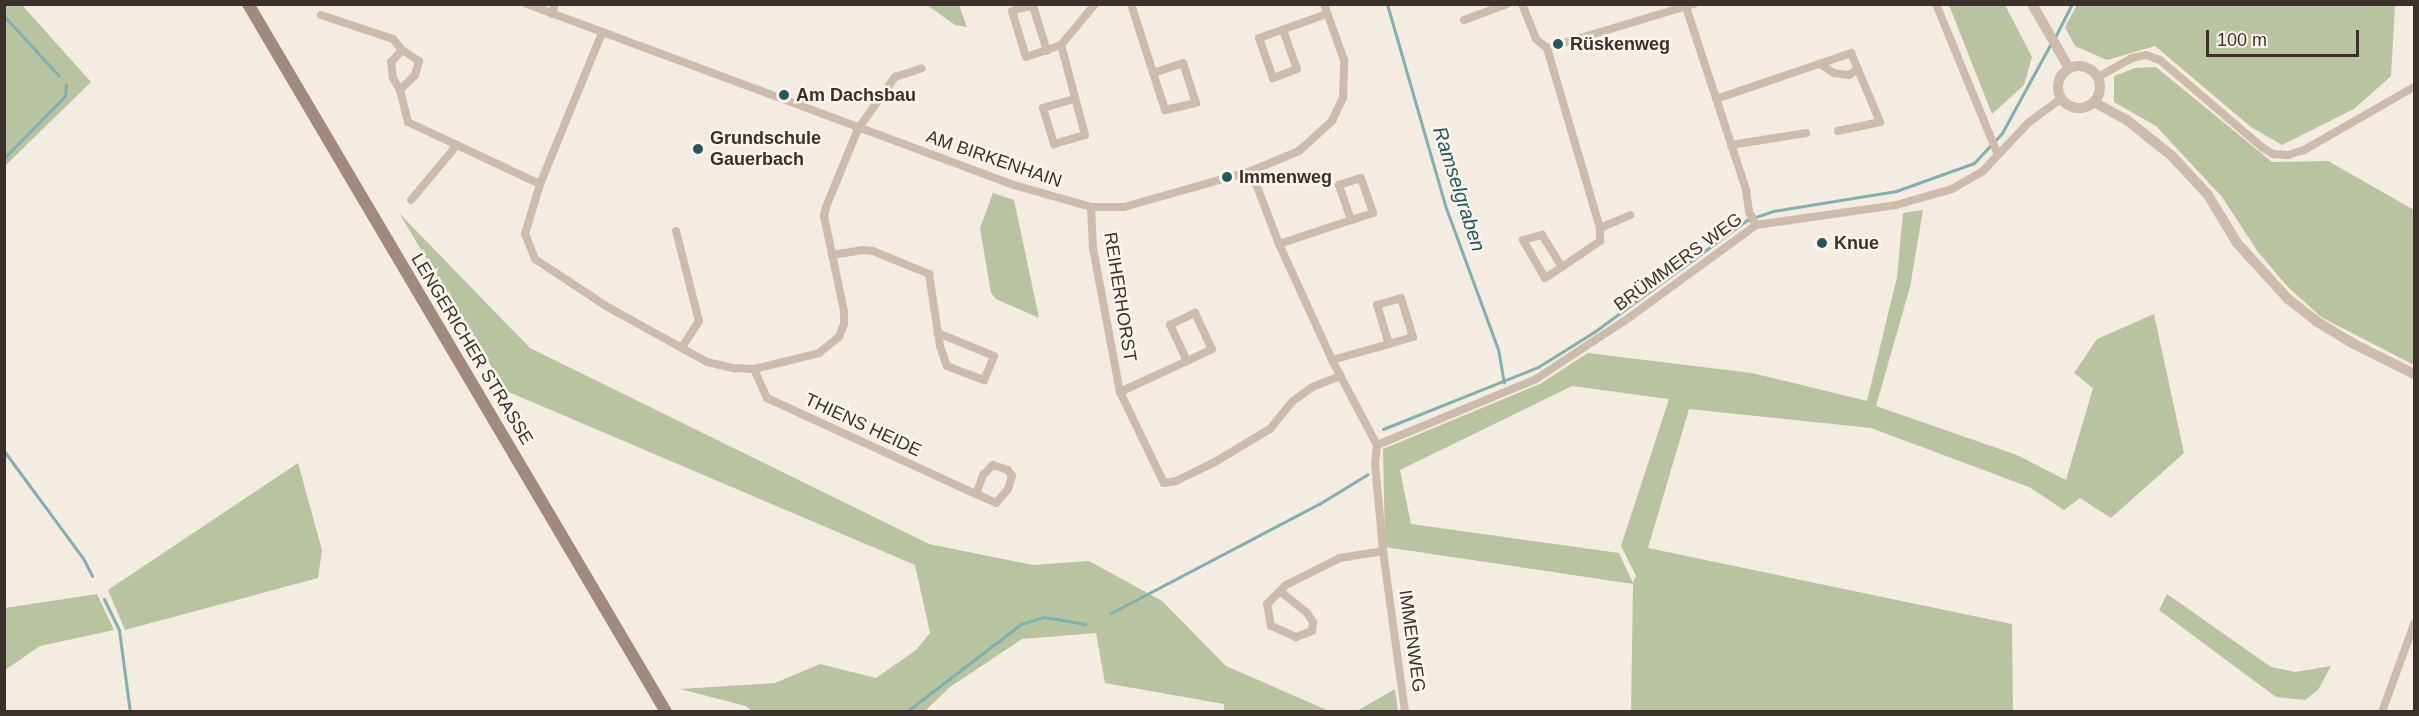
<!DOCTYPE html>
<meta charset="utf-8">
<style>
body{margin:0}
#map{position:relative;width:2419px;height:716px;overflow:hidden;background:#f4ebe1;font-family:Helvetica,sans-serif}
div>[style]{position:absolute}
[style*='--x']{left:calc(var(--x)*1px);top:calc(var(--y)*1px);width:calc(var(--w)*1px);rotate:calc(var(--a)*1deg)}
.green>*{inset:0;background:#b8c4a0}
.stream>*{height:3px;margin:-1.5px;padding:0 1.5px;transform-origin:1.5px;border-radius:1.5px;background:#7fb0b2}
.minor>*{height:8px;margin:-4px;padding:0 4px;transform-origin:4px;border-radius:4px;background:#cdbbac}
.tertiary>*{height:10px;margin:-5px;padding:0 5px;transform-origin:5px;border-radius:5px;background:#cdbbac}
.tertiary>.ring{margin:-5px;padding:0;box-sizing:content-box;background:none;border:10px solid #cdbbac;border-radius:50%}
.secondary>*{height:12px;margin:-6px;padding:0 6px;transform-origin:6px;border-radius:6px;background:#a18a7d}
.dots>*{width:16px;height:16px;translate:-50% -50%;box-sizing:border-box;border:3px solid #fbf5ee;border-radius:50%}
span{translate:-50% -50%;white-space:nowrap;text-align:center;line-height:1.15;-webkit-text-stroke:5px #fbf5ee;paint-order:stroke}
.poi-label{font-size:18px;color:#3b302b;font-weight:700}
.left{translate:0 -50%;text-align:left}
.street-label{font-size:18px;color:#3b302b}
.water-label{font-size:20px;color:#1f5a5e;font-style:italic}
.frame{position:absolute;inset:0;border:6px solid #3b302b;pointer-events:none}
.scale{position:absolute;left:2206px;top:30px;width:153px;height:27px;box-sizing:border-box;border:3px solid #3b302b;border-top:0;padding-left:8px;font-size:18px;line-height:21px;white-space:nowrap;color:#3b302b;-webkit-text-stroke:4px #fbf5ee;paint-order:stroke}
</style>
<div id="map">
<div class="green">
<div style="clip-path:polygon(5px 4px,22px 5px,91px 82px,5px 166px)"></div>
<div style="clip-path:polygon(927px 5px,959px 5px,967px 27px,955px 25px)"></div>
<div style="clip-path:polygon(1949px 5px,2005px 5px,2032px 57px,2024px 85px,1992px 114px)"></div>
<div style="clip-path:polygon(2077px 5px,2395px 5px,2391px 76px,2354px 109px,2282px 145px,2251px 127px,2155px 46px,2107px 60px,2075px 46px,2065px 27px)"></div>
<div style="clip-path:polygon(2156px 67px,2272px 162px,2328px 161px,2414px 210px,2414px 365px,2321px 317px,2287px 286px,2258px 252px,2222px 197px,2156px 126px,2114px 102px,2114px 76px,2135px 68px)"></div>
<div style="clip-path:polygon(993px 193px,1014px 200px,1039px 318px,996px 299px,991px 293px,980px 228px)"></div>
<div style="clip-path:polygon(evenodd,1923px 210px,1910px 287px,1876px 406px,2017px 455px,2066px 480px,2093px 388px,2074px 373px,2097px 339px,2154px 314px,2184px 453px,2111px 518px,2080px 498px,2064px 510px,2029px 487px,1871px 428px,1689px 409px,1648px 548px,2012px 624px,2013px 711px,1631px 712px,1633px 584px,1385px 547px,1383px 449px,1540px 384px,1588px 353px,1752px 373px,1867px 401px,1897px 277px,1903px 213px,1923px 210px,1572px 386px,1669px 399px,1621px 546px,1636px 576px,1633px 583px,1619px 553px,1411px 524px,1400px 470px,1572px 386px)"></div>
<div style="clip-path:polygon(399px 213px,530px 348px,929px 544px,1033px 565px,1089px 561px,1162px 601px,1226px 666px,1329px 711px,1224px 711px,1224px 704px,1105px 683px,1096px 633px,1022px 639px,950px 687px,925px 711px,752px 711px,746px 706px,680px 689px,775px 683px,820px 664px,876px 678px,916px 650px,930px 633px,915px 565px,506px 391px)"></div>
<div style="clip-path:polygon(298px 463px,322px 550px,318px 578px,125px 630px,108px 590px)"></div>
<div style="clip-path:polygon(97px 594px,114px 630px,40px 646px,5px 670px,5px 608px)"></div>
<div style="clip-path:polygon(2167px 594px,2271px 667px,2295px 672px,2331px 666px,2318px 690px,2305px 700px,2276px 697px,2159px 610px)"></div>
<div style="clip-path:polygon(1395px 689px,1398px 711px,1357px 711px)"></div>
</div>
<div class="stream">
<div style="--x:1387;--y:4;--w:212;--a:73.9"></div>
<div style="--x:1446;--y:208;--w:150;--a:69.8"></div>
<div style="--x:1498;--y:349;--w:34;--a:80"></div>
<div style="--x:4;--y:16;--w:81;--a:47.5"></div>
<div style="--x:2055;--y:37;--w:37;--a:-63"></div>
<div style="--x:4;--y:158;--w:87;--a:-45.5"></div>
<div style="--x:65;--y:96;--w:11;--a:-85"></div>
<div style="--x:1383;--y:429;--w:167;--a:-21.8"></div>
<div style="--x:1538;--y:367;--w:66;--a:-32"></div>
<div style="--x:1594;--y:332;--w:190;--a:-36.2"></div>
<div style="--x:1747;--y:220;--w:28;--a:-19"></div>
<div style="--x:1773;--y:211;--w:125;--a:-9.2"></div>
<div style="--x:1896;--y:191;--w:83;--a:-19.7"></div>
<div style="--x:1974;--y:163;--w:41;--a:-47"></div>
<div style="--x:2002;--y:133;--w:102;--a:-61.4"></div>
<div style="--x:4;--y:451;--w:133;--a:53.6"></div>
<div style="--x:83;--y:558;--w:20;--a:63"></div>
<div style="--x:104;--y:599;--w:34;--a:64"></div>
<div style="--x:119;--y:630;--w:83;--a:82.4"></div>
<div style="--x:1111;--y:613;--w:235;--a:-27.7"></div>
<div style="--x:1319;--y:504;--w:57;--a:-31.5"></div>
<div style="--x:906;--y:712;--w:145;--a:-37.4"></div>
<div style="--x:1021;--y:624;--w:24;--a:-17"></div>
<div style="--x:1044;--y:617;--w:42;--a:9.7"></div>
</div>
<div class="minor">
<div style="--x:527;--y:4;--w:520;--a:20.39"></div>
<div style="--x:1014;--y:185;--w:80;--a:15.9"></div>
<div style="--x:1091;--y:207;--w:33;--a:0"></div>
<div style="--x:1124;--y:207;--w:132;--a:-15.8"></div>
<div style="--x:1251;--y:171;--w:52;--a:-22.6"></div>
<div style="--x:1299;--y:151;--w:45;--a:-42.3"></div>
<div style="--x:1332;--y:121;--w:26;--a:-65"></div>
<div style="--x:1343;--y:97;--w:37;--a:-88"></div>
<div style="--x:1344;--y:60;--w:59;--a:-109.7"></div>
<div style="--x:1022;--y:4;--w:4;--a:90"></div>
<div style="--x:1022;--y:8;--w:10;--a:163"></div>
<div style="--x:1012;--y:11;--w:48;--a:73.1"></div>
<div style="--x:1026;--y:57;--w:37;--a:-19"></div>
<div style="--x:1131;--y:4;--w:111;--a:72.2"></div>
<div style="--x:1165;--y:110;--w:32;--a:-13"></div>
<div style="--x:1196;--y:103;--w:42;--a:-108"></div>
<div style="--x:1183;--y:63;--w:31;--a:161"></div>
<div style="--x:1522;--y:4;--w:38;--a:68"></div>
<div style="--x:1536;--y:39;--w:14;--a:39"></div>
<div style="--x:1547;--y:48;--w:188;--a:73.6"></div>
<div style="--x:1600;--y:228;--w:13;--a:90"></div>
<div style="--x:1600;--y:241;--w:46;--a:145.6"></div>
<div style="--x:1562;--y:267;--w:20;--a:147"></div>
<div style="--x:1545;--y:278;--w:44;--a:-120.1"></div>
<div style="--x:1523;--y:240;--w:20;--a:-15"></div>
<div style="--x:1542;--y:235;--w:38;--a:58"></div>
<div style="--x:1936;--y:4;--w:163;--a:67.7"></div>
<div style="--x:1686;--y:7;--w:193;--a:71.8"></div>
<div style="--x:1746;--y:190;--w:22;--a:82"></div>
<div style="--x:1749;--y:212;--w:15;--a:62"></div>
<div style="--x:1022;--y:8;--w:11;--a:-10"></div>
<div style="--x:1033;--y:6;--w:47;--a:72.7"></div>
<div style="--x:552;--y:14;--w:10;--a:-73"></div>
<div style="--x:321;--y:15;--w:76;--a:18.4"></div>
<div style="--x:393;--y:39;--w:14;--a:51"></div>
<div style="--x:402;--y:50;--w:20;--a:33"></div>
<div style="--x:419;--y:61;--w:15;--a:106"></div>
<div style="--x:415;--y:75;--w:21;--a:135"></div>
<div style="--x:400;--y:90;--w:33;--a:76"></div>
<div style="--x:408;--y:122;--w:146;--a:25.2"></div>
<div style="--x:1464;--y:20;--w:46;--a:-20.4"></div>
<div style="--x:1283;--y:30;--w:41;--a:70.3"></div>
<div style="--x:1297;--y:69;--w:26;--a:159"></div>
<div style="--x:1273;--y:78;--w:42;--a:-109.3"></div>
<div style="--x:1259;--y:38;--w:72;--a:-19.4"></div>
<div style="--x:602;--y:33;--w:163;--a:112.3"></div>
<div style="--x:540;--y:184;--w:52;--a:106.7"></div>
<div style="--x:525;--y:234;--w:27;--a:68"></div>
<div style="--x:535;--y:259;--w:85;--a:33.5"></div>
<div style="--x:606;--y:306;--w:115;--a:29"></div>
<div style="--x:707;--y:362;--w:28;--a:13"></div>
<div style="--x:734;--y:368;--w:20;--a:3"></div>
<div style="--x:754;--y:369;--w:67;--a:-13.8"></div>
<div style="--x:819;--y:353;--w:26;--a:-39"></div>
<div style="--x:839;--y:337;--w:14;--a:-69"></div>
<div style="--x:844;--y:324;--w:13;--a:-90"></div>
<div style="--x:844;--y:311;--w:97;--a:-101.9"></div>
<div style="--x:824;--y:216;--w:9;--a:-77"></div>
<div style="--x:826;--y:207;--w:84;--a:-67.7"></div>
<div style="--x:858;--y:129;--w:64;--a:-54.6"></div>
<div style="--x:895;--y:77;--w:28;--a:-18"></div>
<div style="--x:1547;--y:48;--w:153;--a:-16.7"></div>
<div style="--x:1820;--y:64;--w:17;--a:33"></div>
<div style="--x:1834;--y:73;--w:15;--a:8"></div>
<div style="--x:1849;--y:75;--w:11;--a:-34"></div>
<div style="--x:2098;--y:77;--w:39;--a:-29"></div>
<div style="--x:2132;--y:58;--w:14;--a:-12"></div>
<div style="--x:2146;--y:55;--w:15;--a:20"></div>
<div style="--x:2160;--y:60;--w:135;--a:40.5"></div>
<div style="--x:2263;--y:148;--w:12;--a:31"></div>
<div style="--x:2273;--y:154;--w:15;--a:4"></div>
<div style="--x:2288;--y:155;--w:17;--a:-17"></div>
<div style="--x:2304;--y:150;--w:127;--a:-29.8"></div>
<div style="--x:400;--y:90;--w:14;--a:-120"></div>
<div style="--x:393;--y:78;--w:16;--a:-97"></div>
<div style="--x:391;--y:62;--w:16;--a:-47"></div>
<div style="--x:1074;--y:99;--w:32;--a:164"></div>
<div style="--x:1043;--y:108;--w:38;--a:73"></div>
<div style="--x:1054;--y:144;--w:32;--a:-16"></div>
<div style="--x:1085;--y:135;--w:93;--a:-104.9"></div>
<div style="--x:1061;--y:45;--w:53;--a:-50.3"></div>
<div style="--x:1716;--y:99;--w:143;--a:-18.8"></div>
<div style="--x:1851;--y:53;--w:75;--a:67.2"></div>
<div style="--x:1880;--y:122;--w:43;--a:167.9"></div>
<div style="--x:1731;--y:145;--w:76;--a:-9.1"></div>
<div style="--x:1251;--y:171;--w:78;--a:69"></div>
<div style="--x:1279;--y:244;--w:128;--a:65.4"></div>
<div style="--x:1332;--y:360;--w:96;--a:62.1"></div>
<div style="--x:1377;--y:445;--w:18;--a:96"></div>
<div style="--x:1375;--y:463;--w:88;--a:84.8"></div>
<div style="--x:1383;--y:551;--w:162;--a:82.2"></div>
<div style="--x:411;--y:200;--w:72;--a:-50.1"></div>
<div style="--x:1091;--y:207;--w:41;--a:87.2"></div>
<div style="--x:1093;--y:248;--w:147;--a:79.4"></div>
<div style="--x:1120;--y:392;--w:101;--a:64.2"></div>
<div style="--x:1164;--y:483;--w:12;--a:-9"></div>
<div style="--x:1176;--y:481;--w:43;--a:-26"></div>
<div style="--x:1215;--y:462;--w:64;--a:-31"></div>
<div style="--x:1270;--y:429;--w:36;--a:-51"></div>
<div style="--x:1293;--y:401;--w:24;--a:-36"></div>
<div style="--x:1312;--y:387;--w:31;--a:-21"></div>
<div style="--x:1600;--y:228;--w:33;--a:-23"></div>
<div style="--x:676;--y:231;--w:93;--a:75.7"></div>
<div style="--x:699;--y:321;--w:31;--a:123"></div>
<div style="--x:1279;--y:244;--w:76;--a:-18.4"></div>
<div style="--x:1351;--y:220;--w:37;--a:-109"></div>
<div style="--x:1339;--y:185;--w:23;--a:-18"></div>
<div style="--x:1361;--y:178;--w:37;--a:71"></div>
<div style="--x:1373;--y:213;--w:23;--a:162"></div>
<div style="--x:832;--y:255;--w:30;--a:-9"></div>
<div style="--x:862;--y:250;--w:11;--a:5"></div>
<div style="--x:873;--y:251;--w:61;--a:22.3"></div>
<div style="--x:929;--y:274;--w:60;--a:81.3"></div>
<div style="--x:938;--y:333;--w:13;--a:81"></div>
<div style="--x:940;--y:346;--w:21;--a:71"></div>
<div style="--x:947;--y:366;--w:40;--a:21"></div>
<div style="--x:984;--y:380;--w:26;--a:-67"></div>
<div style="--x:994;--y:356;--w:61;--a:-157.7"></div>
<div style="--x:1332;--y:360;--w:59;--a:-15.7"></div>
<div style="--x:1389;--y:344;--w:41;--a:-107.1"></div>
<div style="--x:1377;--y:305;--w:25;--a:-16"></div>
<div style="--x:1401;--y:298;--w:41;--a:72.9"></div>
<div style="--x:1413;--y:337;--w:25;--a:164"></div>
<div style="--x:754;--y:369;--w:32;--a:66"></div>
<div style="--x:767;--y:398;--w:230;--a:24.7"></div>
<div style="--x:976;--y:494;--w:22;--a:24"></div>
<div style="--x:996;--y:503;--w:18;--a:-49"></div>
<div style="--x:1008;--y:489;--w:14;--a:-73"></div>
<div style="--x:1012;--y:476;--w:7;--a:-124"></div>
<div style="--x:1008;--y:470;--w:16;--a:-162"></div>
<div style="--x:993;--y:465;--w:14;--a:135"></div>
<div style="--x:983;--y:475;--w:20;--a:110"></div>
<div style="--x:1120;--y:392;--w:74;--a:-24.8"></div>
<div style="--x:1187;--y:361;--w:40;--a:-115"></div>
<div style="--x:1170;--y:325;--w:28;--a:-26"></div>
<div style="--x:1195;--y:313;--w:40;--a:65"></div>
<div style="--x:1212;--y:349;--w:28;--a:154"></div>
<div style="--x:1377;--y:445;--w:172;--a:-22.5"></div>
<div style="--x:1536;--y:379;--w:113;--a:-33.4"></div>
<div style="--x:1630;--y:317;--w:156;--a:-36.1"></div>
<div style="--x:1756;--y:225;--w:141;--a:-8.1"></div>
<div style="--x:1896;--y:205;--w:58;--a:-15.9"></div>
<div style="--x:1952;--y:189;--w:36;--a:-30"></div>
<div style="--x:1983;--y:171;--w:66;--a:-46.8"></div>
<div style="--x:2028;--y:123;--w:42;--a:-36.3"></div>
<div style="--x:1280;--y:591;--w:35;--a:39"></div>
<div style="--x:1307;--y:613;--w:11;--a:56"></div>
<div style="--x:1313;--y:622;--w:9;--a:96"></div>
<div style="--x:1312;--y:631;--w:17;--a:159"></div>
<div style="--x:1296;--y:637;--w:27;--a:-156"></div>
<div style="--x:1271;--y:626;--w:22;--a:-100"></div>
<div style="--x:1267;--y:604;--w:27;--a:-45"></div>
<div style="--x:1286;--y:585;--w:60;--a:-26.6"></div>
<div style="--x:1340;--y:558;--w:44;--a:-9.2"></div>
<div style="--x:2382;--y:712;--w:94;--a:-70"></div>
</div>
<div class="tertiary">
<div style="--x:2032;--y:4;--w:74;--a:60"></div>
<div class="ring" style="left:2058px;top:66px;width:32px;height:32px"></div>
<div style="--x:2094;--y:102;--w:38;--a:29"></div>
<div style="--x:2127;--y:120;--w:58;--a:38.7"></div>
<div style="--x:2172;--y:156;--w:53;--a:47.3"></div>
<div style="--x:2208;--y:195;--w:56;--a:58.9"></div>
<div style="--x:2237;--y:243;--w:76;--a:47.7"></div>
<div style="--x:2288;--y:299;--w:36;--a:38"></div>
<div style="--x:2316;--y:321;--w:42;--a:31.4"></div>
<div style="--x:2352;--y:343;--w:69;--a:26.6"></div>
</div>
<div class="secondary">
<div style="--x:248;--y:4;--w:822;--a:59.44"></div>
</div>
<div class="dots">
<div style="left:1558px;top:44px;background:#1f5a5e"></div>
<div style="left:784px;top:95px;background:#1f5a5e"></div>
<div style="left:698px;top:149px;background:#1f5a5e"></div>
<div style="left:1227px;top:177px;background:#1f5a5e"></div>
<div style="left:1822px;top:243px;background:#1f5a5e"></div>
</div>
<div class="poi-label">
<span class="left" style="left:1570px;top:44px">Rüskenweg</span>
<span class="left" style="left:796px;top:95px">Am Dachsbau</span>
<span class="left" style="left:710px;top:149px">Grundschule<br>Gauerbach</span>
<span class="left" style="left:1239px;top:177px">Immenweg</span>
<span class="left" style="left:1834px;top:243px">Knue</span>
</div>
<div class="street-label">
<span style="left:994px;top:159px;rotate:19deg">AM BIRKENHAIN</span>
<span style="left:1678px;top:262px;rotate:-36deg">BRÜMMERS WEG</span>
<span style="left:1120px;top:297px;rotate:81deg">REIHERHORST</span>
<span style="left:472px;top:349px;rotate:59deg">LENGERICHER STRASSE</span>
<span style="left:863px;top:425px;rotate:25deg">THIENS HEIDE</span>
<span style="left:1412px;top:641px;rotate:82deg">IMMENWEG</span>
</div>
<div class="water-label">
<span style="left:1459px;top:189px;rotate:72deg">Ramselgraben</span>
</div>
<div class="frame"></div>
<div class="scale">100 m</div>
</div>
